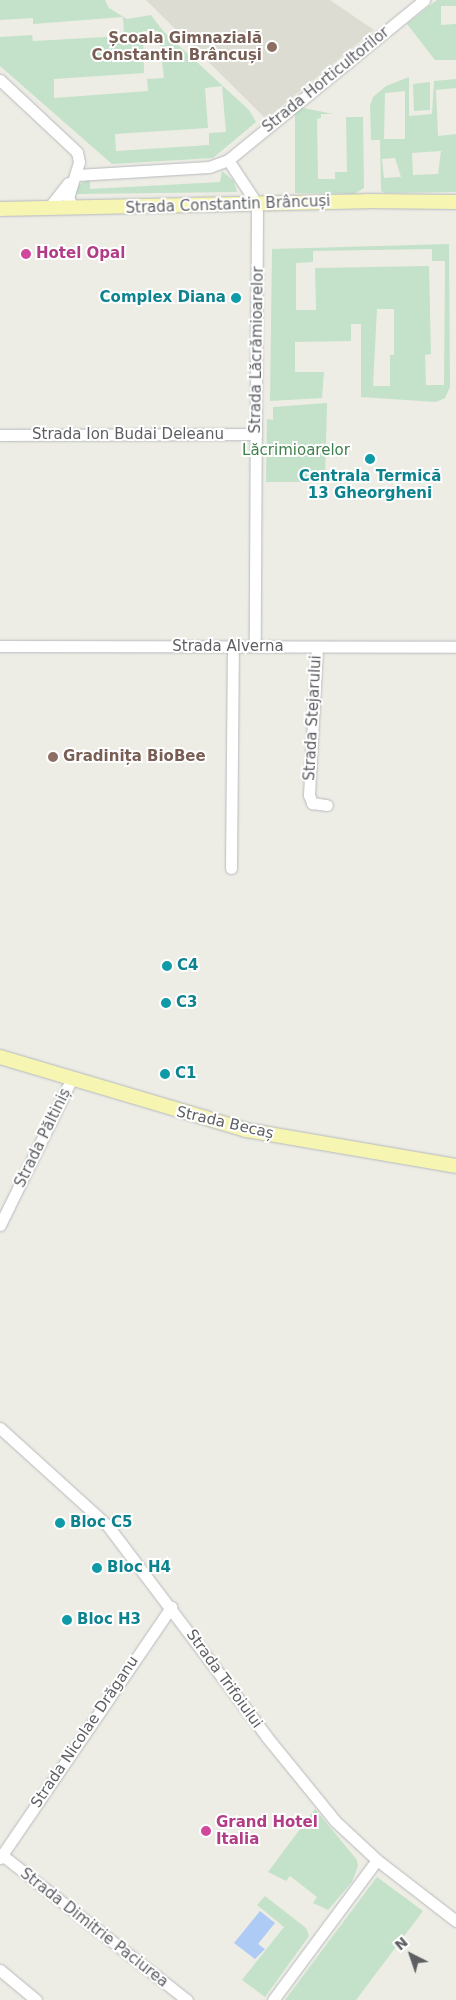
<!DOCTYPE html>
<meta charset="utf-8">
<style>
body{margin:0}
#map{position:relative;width:456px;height:2000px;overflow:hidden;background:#edede5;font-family:"DejaVu Sans",sans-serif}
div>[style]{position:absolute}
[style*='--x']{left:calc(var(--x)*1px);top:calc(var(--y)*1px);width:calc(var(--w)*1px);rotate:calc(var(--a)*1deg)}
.education>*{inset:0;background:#dddcd3}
.green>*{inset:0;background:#c4e2c9}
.water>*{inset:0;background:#adcbf5}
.roads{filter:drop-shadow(0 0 1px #b7b9bd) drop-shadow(0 0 1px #b7b9bd)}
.minor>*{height:11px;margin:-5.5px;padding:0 5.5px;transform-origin:5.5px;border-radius:5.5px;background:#fff}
.major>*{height:14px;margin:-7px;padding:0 7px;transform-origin:7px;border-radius:7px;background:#f6f5b2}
.dots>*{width:14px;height:14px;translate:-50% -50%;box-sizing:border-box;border:2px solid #fff;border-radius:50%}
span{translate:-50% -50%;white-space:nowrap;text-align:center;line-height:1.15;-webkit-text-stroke:4px #fff;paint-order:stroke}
.education-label{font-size:15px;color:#785e54;font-weight:700}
.right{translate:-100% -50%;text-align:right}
.left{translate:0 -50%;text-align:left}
.street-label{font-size:15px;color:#5d5f63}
.hotel-label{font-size:15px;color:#b23c85;font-weight:700}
.culture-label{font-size:15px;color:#0d838f;font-weight:700}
.park-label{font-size:15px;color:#3f804c}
.north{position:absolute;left:386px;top:1930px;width:50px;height:50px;-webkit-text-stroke:4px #fff;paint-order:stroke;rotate:319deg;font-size:14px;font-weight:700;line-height:20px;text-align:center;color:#5d5f63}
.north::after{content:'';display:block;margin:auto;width:18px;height:22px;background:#5d5f63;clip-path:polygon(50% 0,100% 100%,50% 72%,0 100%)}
</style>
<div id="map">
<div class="education">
<div style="clip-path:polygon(146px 0,330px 0,374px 30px,266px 119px)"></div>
</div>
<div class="green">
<div style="clip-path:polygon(evenodd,0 0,105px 0,109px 8px,127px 19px,151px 15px,164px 32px,249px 110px,256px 122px,213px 158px,112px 164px,0 66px,0 37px,32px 35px,33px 41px,124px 36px,123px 17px,33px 24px,33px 18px,0 20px,0 0,143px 31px,158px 31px,164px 78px,147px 79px,148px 91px,54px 98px,54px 79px,144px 73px,143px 31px,0 0,222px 86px,226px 132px,209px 133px,209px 145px,116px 151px,115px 134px,208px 128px,205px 88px,222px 86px)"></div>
<div style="clip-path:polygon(437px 0,456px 0,456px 6px,441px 6px,441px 25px,456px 24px,456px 60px,435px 60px,407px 24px)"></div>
<div style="clip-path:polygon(evenodd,409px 77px,409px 116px,432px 114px,434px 81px,456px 79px,456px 88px,436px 90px,438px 136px,456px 134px,456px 192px,385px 193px,381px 191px,380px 140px,371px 140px,370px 105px,373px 97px,386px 86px,409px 77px,405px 91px,405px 139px,384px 139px,385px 93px,405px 91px,409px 77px,441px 151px,438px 174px,413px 175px,412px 153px,441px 151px,409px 77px,395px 158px,401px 177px,384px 178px,382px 159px,395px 158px)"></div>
<div style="clip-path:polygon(430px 82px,430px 110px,414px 111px,413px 84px)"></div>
<div style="clip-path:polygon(299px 107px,333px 114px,321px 114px,321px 118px,317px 119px,318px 179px,335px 179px,335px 172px,347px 172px,346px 117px,363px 117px,364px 188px,354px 194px,295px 193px,295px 110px)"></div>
<div style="clip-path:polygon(222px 171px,234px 181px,237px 192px,76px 194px,77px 186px,87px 180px,90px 180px,90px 189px,220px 182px)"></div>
<div style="clip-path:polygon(evenodd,449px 244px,450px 387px,445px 398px,436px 402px,361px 397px,361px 324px,351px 324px,351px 341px,295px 342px,295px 372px,324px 372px,322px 398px,270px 401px,272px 249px,449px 244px,432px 249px,432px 261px,445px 261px,444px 385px,426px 385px,425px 355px,431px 354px,429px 266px,315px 268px,316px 310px,296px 310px,296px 263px,313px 262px,313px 251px,432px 249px,449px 244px,377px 309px,394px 309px,394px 355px,390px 355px,390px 386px,373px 386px,377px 309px)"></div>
<div style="clip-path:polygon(327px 403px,325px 482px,266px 482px,267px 419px,273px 420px,273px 407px)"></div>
<div style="clip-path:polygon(315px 1809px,357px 1860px,358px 1866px,352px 1882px,328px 1910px,313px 1903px,317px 1897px,290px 1876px,286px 1881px,268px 1872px)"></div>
<div style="clip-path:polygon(377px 1877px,423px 1911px,356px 2000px,285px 2000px)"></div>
<div style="clip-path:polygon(265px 1896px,306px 1928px,309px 1936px,265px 1997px,242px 1980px,284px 1927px,257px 1905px)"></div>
</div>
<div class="water">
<div style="clip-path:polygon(260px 1911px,275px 1923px,258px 1944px,265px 1949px,255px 1959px,234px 1943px)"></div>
</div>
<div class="roads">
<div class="minor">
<div style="--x:0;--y:80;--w:105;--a:43.1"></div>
<div style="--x:77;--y:152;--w:10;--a:79"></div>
<div style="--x:79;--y:162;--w:38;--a:107"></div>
<div style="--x:68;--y:198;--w:12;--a:59"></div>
<div style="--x:228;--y:160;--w:53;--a:56.6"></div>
<div style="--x:257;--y:204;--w:442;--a:90.3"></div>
<div style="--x:77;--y:175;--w:132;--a:-3.5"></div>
<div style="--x:209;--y:167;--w:20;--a:-20"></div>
<div style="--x:228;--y:160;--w:253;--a:-39.2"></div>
<div style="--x:48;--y:209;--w:33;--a:-52"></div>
<div style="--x:0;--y:435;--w:256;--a:-0.2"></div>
<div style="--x:0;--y:646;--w:456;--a:0.1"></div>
<div style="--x:317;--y:647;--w:148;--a:93.1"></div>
<div style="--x:309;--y:795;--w:9;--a:69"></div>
<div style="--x:312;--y:803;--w:15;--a:8"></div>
<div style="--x:231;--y:868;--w:221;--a:-89.5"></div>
<div style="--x:0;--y:1225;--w:164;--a:-63.9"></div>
<div style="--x:0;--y:1428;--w:146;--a:42.2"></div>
<div style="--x:108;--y:1526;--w:263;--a:53"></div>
<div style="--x:266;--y:1736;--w:109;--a:50.9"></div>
<div style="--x:335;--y:1821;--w:57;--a:42.9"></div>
<div style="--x:377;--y:1860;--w:100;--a:37.7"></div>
<div style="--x:2;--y:1855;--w:235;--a:38.1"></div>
<div style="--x:0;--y:1858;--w:304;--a:-55.7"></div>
<div style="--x:0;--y:1970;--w:47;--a:39.8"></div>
<div style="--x:273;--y:2000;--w:174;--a:-53.4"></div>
</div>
<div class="major">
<div style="--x:0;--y:209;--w:367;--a:-1.2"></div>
<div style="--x:367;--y:201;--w:89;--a:0.6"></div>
<div style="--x:0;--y:1057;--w:257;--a:16.5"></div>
<div style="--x:246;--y:1130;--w:213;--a:9.7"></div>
</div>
</div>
<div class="dots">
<div style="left:272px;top:47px;background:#8d6e63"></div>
<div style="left:26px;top:254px;background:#d1479c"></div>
<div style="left:236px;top:298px;background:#0f9aa8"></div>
<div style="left:370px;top:459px;background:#0f9aa8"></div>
<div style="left:53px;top:757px;background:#8d6e63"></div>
<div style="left:167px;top:966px;background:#0f9aa8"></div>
<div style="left:166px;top:1003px;background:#0f9aa8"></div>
<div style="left:165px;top:1074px;background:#0f9aa8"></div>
<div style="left:60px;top:1523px;background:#0f9aa8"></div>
<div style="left:97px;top:1568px;background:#0f9aa8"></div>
<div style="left:67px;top:1620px;background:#0f9aa8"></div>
<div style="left:206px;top:1831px;background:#d1479c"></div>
</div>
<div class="education-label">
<span class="right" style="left:262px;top:47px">Școala Gimnazială<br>Constantin Brâncuși</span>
<span class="left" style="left:63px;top:757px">Gradinița BioBee</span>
</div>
<div class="street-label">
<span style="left:326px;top:80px;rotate:-39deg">Strada Horticultorilor</span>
<span style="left:228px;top:205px;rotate:-2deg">Strada Constantin Brâncuși</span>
<span style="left:257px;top:350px;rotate:-89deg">Strada Lăcrămioarelor</span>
<span style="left:128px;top:435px">Strada Ion Budai Deleanu</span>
<span style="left:228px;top:647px">Strada Alverna</span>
<span style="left:313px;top:718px;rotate:-87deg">Strada Stejarului</span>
<span style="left:225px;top:1123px;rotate:13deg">Strada Becaș</span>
<span style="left:43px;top:1138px;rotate:-64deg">Strada Păltiniș</span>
<span style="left:224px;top:1679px;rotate:54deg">Strada Trifoiului</span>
<span style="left:85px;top:1732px;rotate:-56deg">Strada Nicolae Drăganu</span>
<span style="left:94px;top:1928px;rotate:38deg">Strada Dimitrie Paciurea</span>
</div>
<div class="hotel-label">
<span class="left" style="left:36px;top:254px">Hotel Opal</span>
<span class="left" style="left:216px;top:1831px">Grand Hotel<br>Italia</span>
</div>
<div class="culture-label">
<span class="right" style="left:226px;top:298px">Complex Diana</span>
<span style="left:370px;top:485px">Centrala Termică<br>13 Gheorgheni</span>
<span class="left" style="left:177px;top:966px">C4</span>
<span class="left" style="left:176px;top:1003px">C3</span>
<span class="left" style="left:175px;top:1074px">C1</span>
<span class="left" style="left:70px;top:1523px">Bloc C5</span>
<span class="left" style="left:107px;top:1568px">Bloc H4</span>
<span class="left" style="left:77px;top:1620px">Bloc H3</span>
</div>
<div class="park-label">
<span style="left:296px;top:451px">Lăcrimioarelor</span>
</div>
<div class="north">N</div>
</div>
